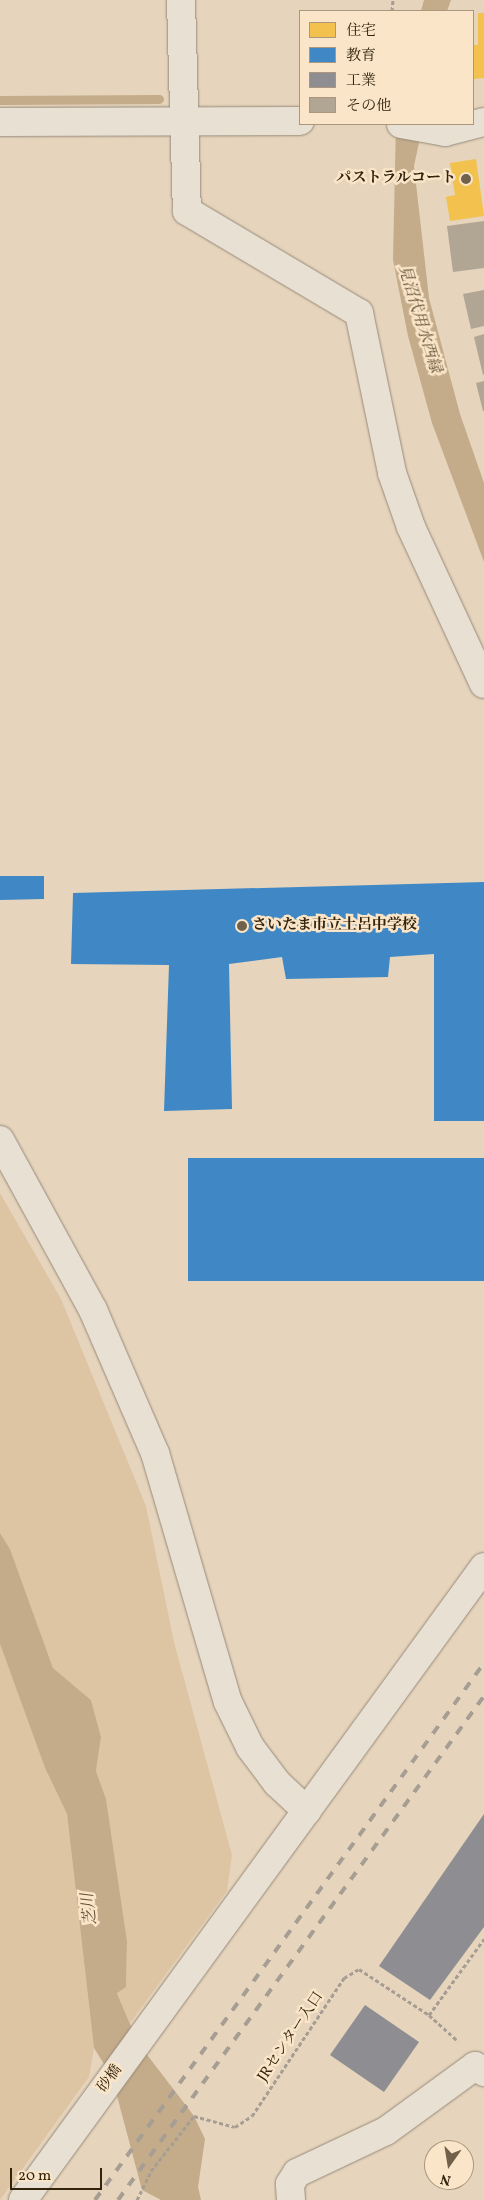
<!DOCTYPE html>
<meta charset="utf-8">
<style>
body{margin:0}
#map{position:relative;width:484px;height:2200px;overflow:hidden;background:#e6d4bc;font-family:Vollkorn,"Noto Serif JP",serif}
div>[style]{position:absolute}
[style*='--x']{left:calc(var(--x)*1px);top:calc(var(--y)*1px);width:calc(var(--w)*1px);rotate:calc(var(--a)*1deg)}
.green>*{inset:0;background:#ddc5a3}
.water>*{inset:0;background:#c4ab8a}
.homes>*{inset:0;background:#f2c14e}
.schools>*{inset:0;background:#3f88c5}
.industry>*{inset:0;background:#8d8d92}
.stream>*{height:9px;margin:-4.5px;padding:0 4.5px;transform-origin:4.5px;border-radius:4.5px;background:#c4ab8a}
.building>*{inset:0;background:#b1a593}
.path>*{height:3px;margin-top:-1.5px;transform-origin:0;background:repeating-linear-gradient(90deg,#a69e93 0 4px,transparent 0 6.5px)}
.roads{filter:drop-shadow(0 0 1px #968a7a) drop-shadow(0 0 1px #968a7a)}
.minor>*{height:28px;margin:-14px;padding:0 14px;transform-origin:14px;border-radius:14px;background:#e9e0d4}
.rail>*{height:4px;margin-top:-2px;transform-origin:0;background:repeating-linear-gradient(90deg,#a69e93 0 9px,transparent 0 18px)}
.dots>*{width:14px;height:14px;translate:-50% -50%;box-sizing:border-box;border:2px solid #fae5c8;border-radius:50%}
span{translate:-50% -50%;white-space:nowrap;text-align:center;line-height:1.15;-webkit-text-stroke:5px #fae5c8;paint-order:stroke}
.poi-label{font-size:15px;color:#32230d;font-weight:700}
.right{translate:-100% -50%;text-align:right}
.left{translate:0 -50%;text-align:left}
.street-label{font-size:15px;color:#32230d}
.water-label{font-size:16px;color:#604d31;font-style:italic}
.legend{position:absolute;left:299px;top:10px;width:175px;height:115px;box-sizing:border-box;background:#fae5c8;border:1px solid #aa977d;margin:0;padding:6px 9px;list-style:none;font-size:15px;color:#32230d}
.legend li{display:flex;align-items:center;gap:10px;height:25px}
.legend b{width:25px;border:1px solid #aa977d}
.north{position:absolute;left:424px;top:2140px;width:50px;height:50px;box-sizing:border-box;background:#fae5c8;border:1px solid #aa977d;border-radius:50%;rotate:193deg;font-size:14px;font-weight:700;line-height:20px;text-align:center;color:#32230d}
.north::after{content:'';display:block;margin:auto;width:18px;height:22px;background:#71614a;clip-path:polygon(50% 0,100% 100%,50% 72%,0 100%)}
.scale{position:absolute;left:10px;top:2168px;width:92px;height:22px;box-sizing:border-box;border:2px solid #32230d;border-top:0;padding-left:6px;font-size:15px;line-height:18px;white-space:nowrap;color:#32230d;-webkit-text-stroke:4px #fae5c8;paint-order:stroke}
</style>
<div id="map">
<div class="green">
<div style="clip-path:polygon(0 1193px,61px 1299px,146px 1506px,174px 1642px,232px 1855px,227px 1891px,130px 2023px,117px 1992px,126px 1986px,127px 1941px,106px 1799px,96px 1771px,101px 1737px,91px 1700px,53px 1668px,10px 1549px,0 1533px)"></div>
<div style="clip-path:polygon(0 1644px,45px 1768px,67px 1814px,94px 2048px,89px 2077px,0 2200px)"></div>
</div>
<div class="water">
<div style="clip-path:polygon(424px 0,451px 0,447px 11px,421px 11px)"></div>
<div style="clip-path:polygon(396px 124px,423px 124px,414px 166px,429px 298px,460px 414px,484px 483px,484px 562px,432px 423px,408px 336px,393px 260px)"></div>
<div style="clip-path:polygon(0 1533px,10px 1549px,53px 1668px,91px 1700px,101px 1737px,96px 1771px,106px 1799px,127px 1941px,126px 1987px,117px 1993px,138px 2043px,194px 2116px,205px 2139px,198px 2187px,201px 2200px,161px 2200px,142px 2190px,112px 2077px,94px 2048px,67px 1814px,45px 1768px,0 1644px)"></div>
</div>
<div class="homes">
<div style="clip-path:polygon(478px 13px,484px 13px,484px 78px,473px 79px,473px 45px,478px 45px)"></div>
<div style="clip-path:polygon(476px 159px,484px 216px,450px 221px,446px 197px,455px 195px,450px 163px)"></div>
</div>
<div class="schools">
<div style="clip-path:polygon(0 876px,44px 876px,44px 899px,0 900px)"></div>
<div style="clip-path:polygon(484px 882px,484px 1121px,434px 1121px,434px 954px,390px 957px,388px 977px,286px 979px,282px 957px,229px 964px,232px 1109px,164px 1111px,169px 965px,71px 964px,73px 893px)"></div>
<div style="clip-path:polygon(188px 1158px,484px 1158px,484px 1281px,188px 1281px)"></div>
</div>
<div class="industry">
<div style="clip-path:polygon(484px 1814px,484px 1927px,430px 2000px,379px 1966px)"></div>
<div style="clip-path:polygon(365px 2005px,419px 2042px,384px 2092px,330px 2055px)"></div>
</div>
<div class="stream">
<div style="--x:0;--y:100;--w:159;--a:-0.4"></div>
</div>
<div class="building">
<div style="clip-path:polygon(484px 221px,484px 268px,453px 272px,447px 226px)"></div>
<div style="clip-path:polygon(484px 290px,484px 326px,471px 329px,463px 294px)"></div>
<div style="clip-path:polygon(484px 334px,484px 374px,483px 375px,474px 337px)"></div>
<div style="clip-path:polygon(484px 381px,484px 411px,483px 411px,476px 383px)"></div>
</div>
<div class="path">
<div style="--x:392;--y:11;--w:11;--a:-85"></div>
<div style="--x:429;--y:2015;--w:94;--a:-54.1"></div>
<div style="--x:137;--y:2200;--w:32;--a:-64"></div>
<div style="--x:151;--y:2171;--w:70;--a:-52"></div>
<div style="--x:194;--y:2116;--w:42;--a:15"></div>
<div style="--x:235;--y:2127;--w:20;--a:-33"></div>
<div style="--x:252;--y:2116;--w:166;--a:-56.3"></div>
<div style="--x:344;--y:1978;--w:17;--a:-31"></div>
<div style="--x:359;--y:1969;--w:84;--a:33.3"></div>
<div style="--x:429;--y:2015;--w:39;--a:42"></div>
</div>
<div class="roads">
<div class="minor">
<div style="--x:181;--y:0;--w:211;--a:88.4"></div>
<div style="--x:187;--y:211;--w:200;--a:30.7"></div>
<div style="--x:359;--y:313;--w:163;--a:78.3"></div>
<div style="--x:392;--y:473;--w:57;--a:70.6"></div>
<div style="--x:411;--y:527;--w:173;--a:65.1"></div>
<div style="--x:0;--y:122;--w:300;--a:-0.2"></div>
<div style="--x:401;--y:124;--w:45;--a:10.3"></div>
<div style="--x:445;--y:132;--w:40;--a:-14.4"></div>
<div style="--x:0;--y:1140;--w:194;--a:61.3"></div>
<div style="--x:93;--y:1310;--w:156;--a:66.6"></div>
<div style="--x:155;--y:1453;--w:259;--a:73.7"></div>
<div style="--x:228;--y:1702;--w:50;--a:63.9"></div>
<div style="--x:250;--y:1747;--w:45;--a:53.1"></div>
<div style="--x:277;--y:1783;--w:41;--a:43"></div>
<div style="--x:23;--y:2200;--w:783;--a:-53.93"></div>
<div style="--x:291;--y:2200;--w:16;--a:-94"></div>
<div style="--x:290;--y:2184;--w:13;--a:-58"></div>
<div style="--x:297;--y:2173;--w:98;--a:-25.3"></div>
<div style="--x:386;--y:2131;--w:110;--a:-36.1"></div>
<div style="--x:475;--y:2066;--w:11;--a:34"></div>
</div>
</div>
<div class="rail">
<div style="--x:95;--y:2200;--w:663;--a:-54.08"></div>
<div style="--x:118;--y:2200;--w:623;--a:-54.01"></div>
</div>
<div class="dots">
<div style="left:466px;top:179px;background:#71614a"></div>
<div style="left:242px;top:926px;background:#71614a"></div>
</div>
<div class="poi-label">
<span class="right" style="left:456px;top:179px">パストラルコート</span>
<span class="left" style="left:252px;top:926px">さいたま市立土呂中学校</span>
</div>
<div class="street-label">
<span style="left:291px;top:2037px;rotate:-56deg">JRセンター入口</span>
<span style="left:110px;top:2079px;rotate:-53deg">砂橋</span>
</div>
<div class="water-label">
<span style="left:419px;top:319px;rotate:73deg">見沼代用水西縁</span>
<span style="left:90px;top:1909px;rotate:-97deg">芝川</span>
</div>
<ul class="legend">
<li><b style="height:14px;background:#f2c14e"></b>住宅</li>
<li><b style="height:14px;background:#3f88c5"></b>教育</li>
<li><b style="height:14px;background:#8d8d92"></b>工業</li>
<li><b style="height:14px;background:#b1a593"></b>その他</li>
</ul>
<div class="north">N</div>
<div class="scale">20 m</div>
</div>
